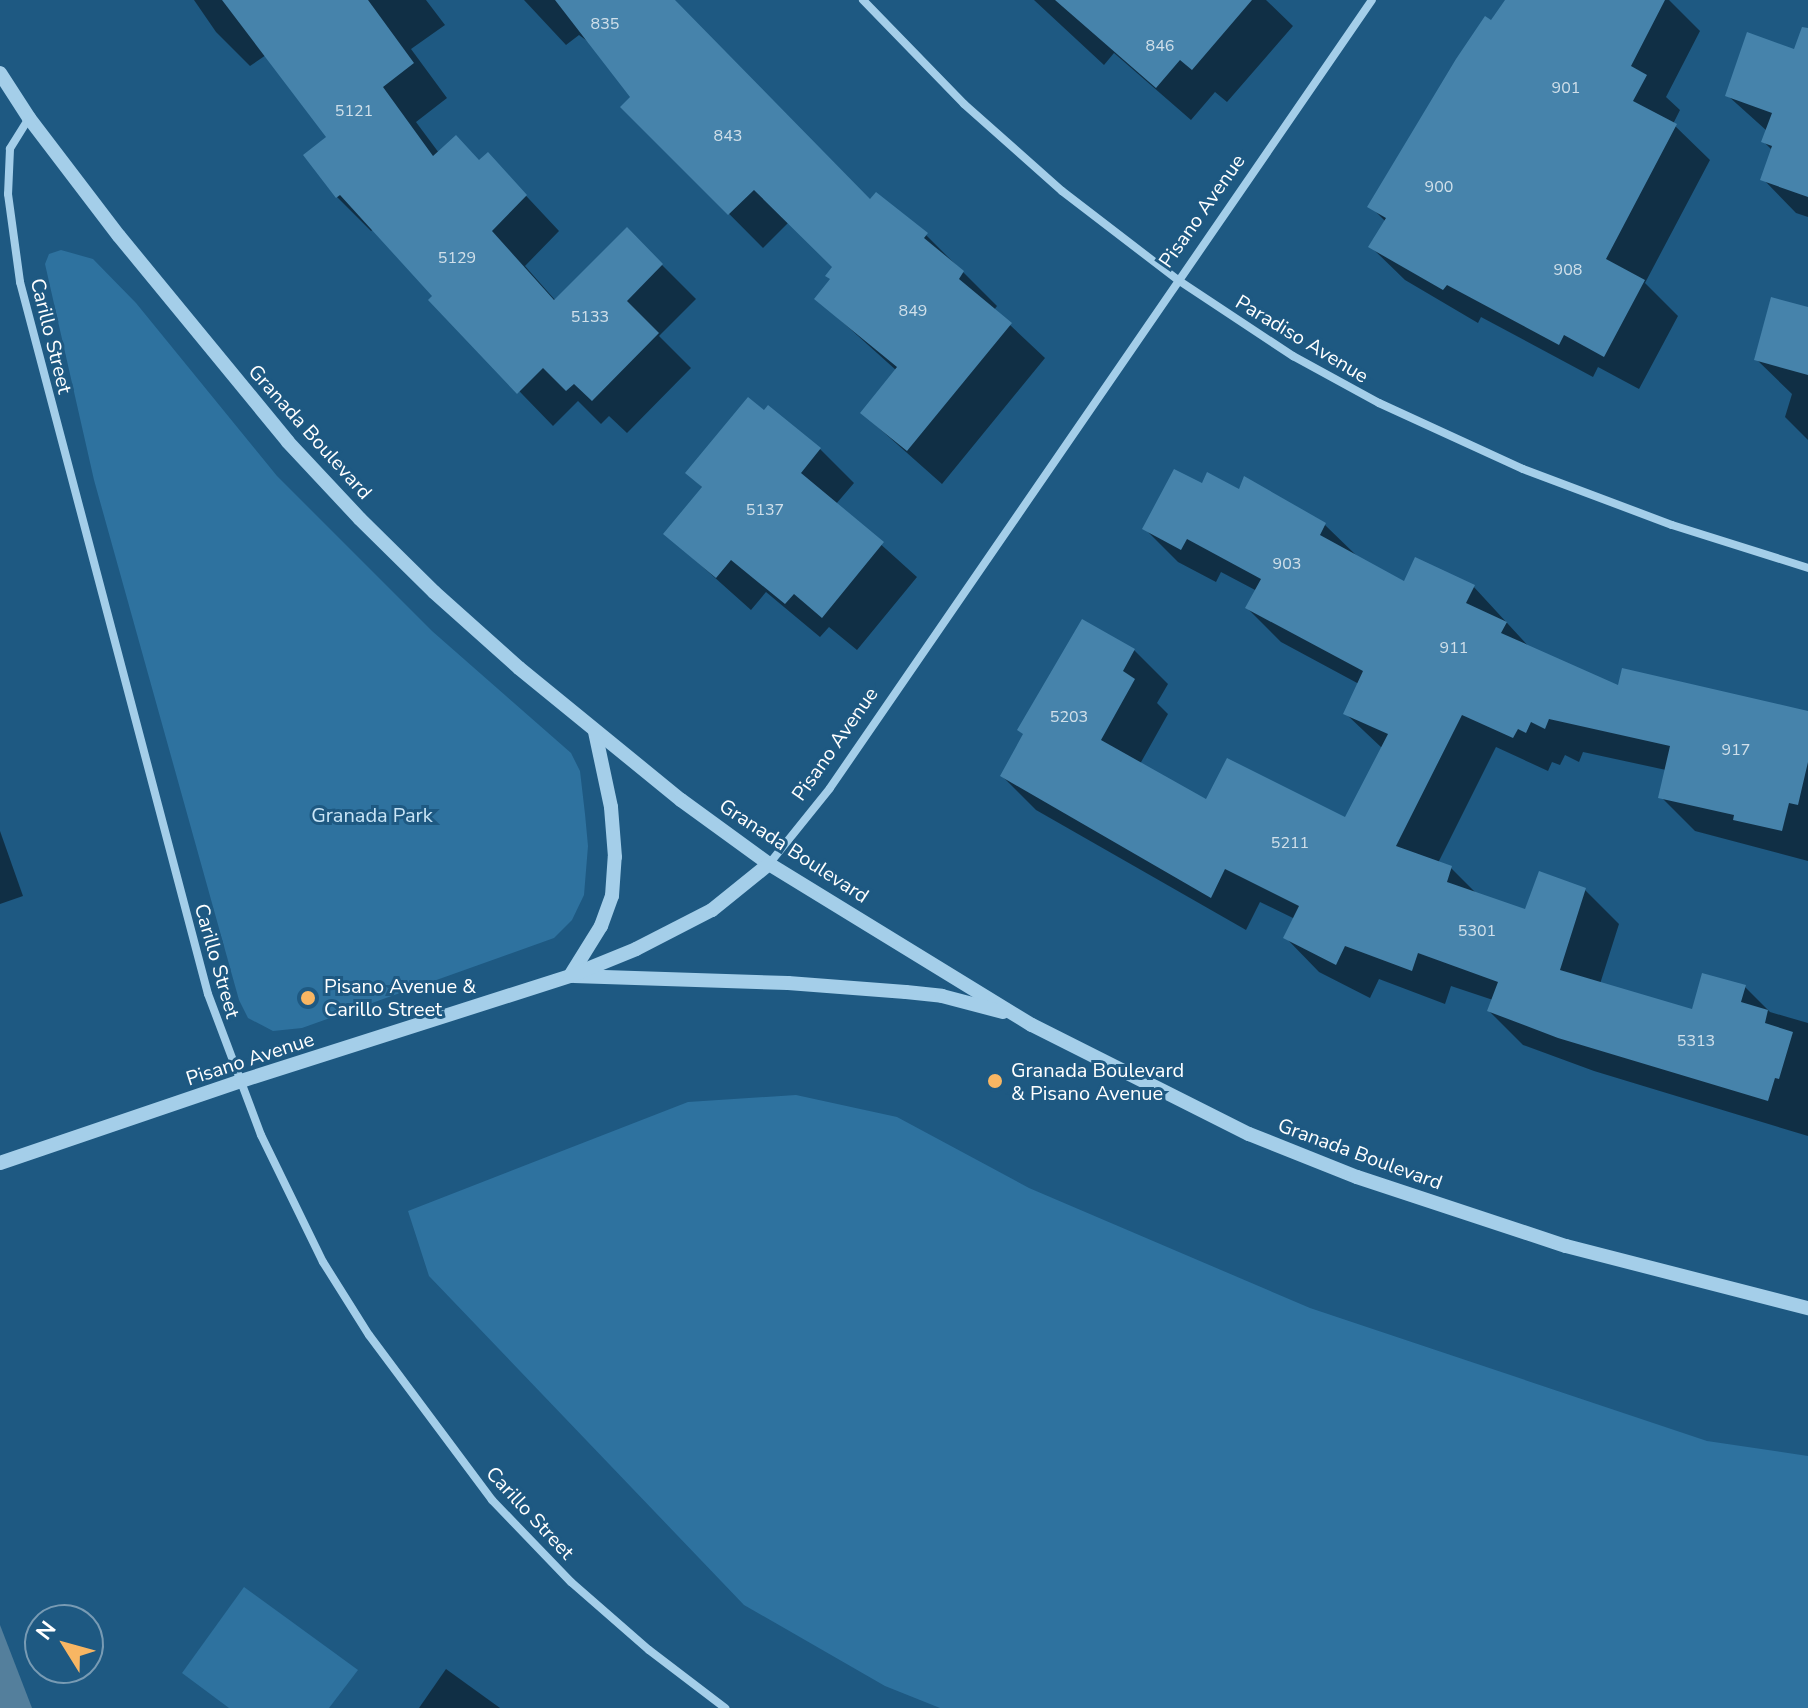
<!DOCTYPE html>
<style>
body{margin:0}
#map{position:relative;width:1808px;height:1708px;overflow:hidden;background:#1e5982;font-family:"Nunito Sans",sans-serif}
div>[style]{position:absolute}
[style*='--x']{left:calc(var(--x)*1px);top:calc(var(--y)*1px);width:calc(var(--w)*1px);rotate:calc(var(--a)*1deg)}
.green>*{inset:0;background:#2e729f}
.water>*{inset:0;background:#547f9c}
.shadow>*{inset:0;background:#0007}
.building>*{inset:0;background:#4683ab}
.minor>*{height:8px;margin:-4px;padding:0 4px;transform-origin:4px;border-radius:4px;background:#a4cee9}
.tertiary>*{height:14px;margin:-7px;padding:0 7px;transform-origin:7px;border-radius:7px;background:#a4cee9}
.dots>*{width:22px;height:22px;translate:-50% -50%;box-sizing:border-box;border:4px solid #1e5982;border-radius:50%}
span{translate:-50% -50%;white-space:nowrap;text-align:center;line-height:1.15;-webkit-text-stroke:6px #1e5982;paint-order:stroke}
.number-label{font-size:16px;color:#d1e0ea}
.number-label span{-webkit-text-stroke-width:0}
.street-label{font-size:20px;color:#fff}
.park-label{font-size:20px;color:#c9e5f7}
.poi-label{font-size:20px;color:#fff}
.left{translate:0 -50%;text-align:left}
.north{position:absolute;left:24px;top:1604px;width:80px;height:80px;box-sizing:border-box;background:#1e5982;border:2px solid #789bb4;border-radius:50%;rotate:307deg;font-size:22px;font-weight:700;line-height:32px;text-align:center;color:#fff}
.north::after{content:'';display:block;margin:auto;width:28px;height:36px;background:#f8b663;clip-path:polygon(50% 0,100% 100%,50% 72%,0 100%)}
</style>
<div id="map">
<div class="green">
<div style="clip-path:polygon(61px 250px,93px 259px,136px 303px,277px 476px,432px 631px,571px 753px,580px 771px,585px 814px,588px 846px,584px 895px,572px 920px,554px 938px,302px 1028px,273px 1031px,248px 1018px,239px 1000px,94px 480px,45px 264px,49px 254px)"></div>
<div style="clip-path:polygon(796px 1095px,897px 1117px,1029px 1188px,1310px 1308px,1707px 1441px,1808px 1456px,1808px 1708px,940px 1708px,885px 1686px,744px 1605px,429px 1276px,408px 1211px,688px 1102px)"></div>
<div style="clip-path:polygon(244px 1587px,358px 1670px,329px 1708px,229px 1708px,182px 1673px)"></div>
</div>
<div class="water">
<div style="clip-path:polygon(0 1625px,32px 1708px,0 1708px)"></div>
</div>
<div class="shadow">
<div style="clip-path:polygon(194px 0,426px 0,445px 25px,411px 49px,447px 98px,416px 122px,439px 153px,480px 162px,488px 155px,559px 231px,525px 266px,556px 301px,627px 230px,696px 299px,659px 336px,691px 368px,627px 433px,609px 416px,601px 424px,578px 401px,553px 426px,431px 300px,435px 297px,374px 229px,371px 231px,337px 197px,329px 137px,266px 55px,250px 66px,216px 32px)"></div>
<div style="clip-path:polygon(524px 0,663px 0,871px 202px,926px 235px,997px 306px,994px 310px,1045px 358px,942px 484px,862px 413px,897px 371px,817px 299px,832px 280px,835px 267px,789px 222px,763px 248px,623px 107px,632px 97px,590px 43px,579px 35px,566px 45px)"></div>
<div style="clip-path:polygon(1034px 0,1266px 0,1293px 26px,1227px 102px,1215px 92px,1191px 120px,1114px 53px,1104px 65px)"></div>
<div style="clip-path:polygon(1508px 0,1669px 0,1700px 31px,1666px 97px,1680px 110px,1673px 124px,1710px 160px,1645px 283px,1678px 316px,1639px 389px,1598px 367px,1593px 377px,1481px 317px,1478px 323px,1405px 280px,1371px 247px,1386px 222px,1370px 206px)"></div>
<div style="clip-path:polygon(1808px 59px,1808px 217px,1796px 213px,1763px 179px,1773px 151px,1764px 142px,1767px 131px,1727px 95px)"></div>
<div style="clip-path:polygon(1808px 309px,1808px 440px,1785px 417px,1792px 394px,1756px 359px)"></div>
<div style="clip-path:polygon(768px 408px,820px 449px,854px 483px,836px 504px,917px 577px,857px 650px,829px 627px,820px 637px,766px 592px,751px 610px,666px 534px,703px 488px,688px 473px)"></div>
<div style="clip-path:polygon(1245px 479px,1325px 525px,1359px 558px,1405px 583px,1473px 586px,1531px 649px,1619px 688px,1808px 713px,1808px 861px,1695px 831px,1661px 797px,1666px 770px,1583px 752px,1579px 762px,1565px 755px,1560px 765px,1552px 762px,1548px 771px,1496px 747px,1438px 863px,1451px 868px,1478px 895px,1527px 912px,1585px 890px,1619px 924px,1600px 984px,1694px 1011px,1745px 987px,1770px 1012px,1808px 1023px,1808px 1136px,1594px 1071px,1523px 1045px,1489px 1011px,1493px 1000px,1451px 986px,1445px 1004px,1379px 979px,1370px 998px,1319px 972px,1286px 938px,1295px 919px,1260px 902px,1246px 930px,1036px 810px,1002px 776px,1134px 650px,1168px 684px,1157px 703px,1168px 714px,1140px 764px,1206px 802px,1346px 820px,1383px 749px,1346px 714px,1359px 684px,1281px 642px,1247px 608px,1257px 591px,1221px 572px,1216px 582px,1178px 562px,1144px 528px,1203px 486px,1239px 491px)"></div>
<div style="clip-path:polygon(0 831px,23px 896px,0 904px)"></div>
<div style="clip-path:polygon(446px 1669px,500px 1708px,419px 1708px)"></div>
</div>
<div class="building">
<div style="clip-path:polygon(222px 0,368px 0,414px 63px,383px 87px,433px 156px,456px 135px,479px 160px,488px 152px,527px 195px,492px 231px,554px 300px,627px 227px,663px 264px,627px 301px,659px 333px,592px 401px,574px 384px,566px 391px,543px 368px,517px 394px,428px 300px,432px 296px,340px 195px,336px 198px,303px 155px,326px 137px)"></div>
<div style="clip-path:polygon(555px 0,675px 0,870px 199px,876px 192px,928px 233px,924px 238px,964px 271px,959px 279px,1012px 323px,907px 451px,860px 413px,897px 367px,814px 299px,830px 279px,825px 276px,832px 267px,754px 190px,728px 215px,620px 107px,630px 97px)"></div>
<div style="clip-path:polygon(1055px 0,1252px 0,1192px 70px,1180px 60px,1156px 88px)"></div>
<div style="clip-path:polygon(1505px 0,1665px 0,1631px 66px,1647px 75px,1633px 101px,1677px 124px,1606px 259px,1645px 280px,1604px 357px,1564px 335px,1559px 345px,1447px 285px,1443px 290px,1368px 247px,1386px 218px,1367px 207px,1456px 59px,1485px 16px,1491px 20px)"></div>
<div style="clip-path:polygon(1802px 27px,1808px 28px,1808px 197px,1760px 180px,1772px 146px,1761px 142px,1772px 113px,1725px 96px,1747px 32px,1794px 49px)"></div>
<div style="clip-path:polygon(1771px 297px,1808px 307px,1808px 375px,1754px 360px)"></div>
<div style="clip-path:polygon(748px 397px,764px 410px,768px 405px,821px 448px,801px 473px,884px 542px,822px 618px,794px 594px,785px 604px,731px 560px,716px 578px,663px 534px,702px 487px,685px 473px)"></div>
<div style="clip-path:polygon(1174px 469px,1202px 483px,1207px 472px,1239px 489px,1244px 476px,1326px 523px,1320px 535px,1404px 581px,1415px 557px,1475px 585px,1466px 603px,1507px 622px,1501px 633px,1618px 685px,1622px 668px,1808px 711px,1808px 762px,1798px 805px,1789px 803px,1782px 831px,1733px 820px,1734px 815px,1658px 798px,1670px 746px,1549px 719px,1545px 729px,1531px 722px,1526px 733px,1518px 729px,1513px 738px,1462px 715px,1396px 846px,1452px 866px,1447px 882px,1525px 909px,1539px 871px,1586px 888px,1560px 970px,1692px 1009px,1702px 973px,1746px 985px,1741px 1002px,1768px 1010px,1765px 1023px,1793px 1032px,1779px 1079px,1775px 1078px,1768px 1101px,1558px 1038px,1487px 1011px,1498px 982px,1418px 953px,1412px 971px,1345px 946px,1336px 965px,1283px 938px,1299px 906px,1225px 869px,1211px 898px,1000px 776px,1023px 734px,1017px 730px,1082px 619px,1135px 649px,1123px 671px,1135px 679px,1101px 740px,1206px 799px,1227px 758px,1345px 817px,1388px 734px,1343px 714px,1363px 671px,1245px 608px,1261px 579px,1187px 539px,1181px 550px,1142px 529px)"></div>
</div>
<div class="minor">
<div style="--x:863;--y:0;--w:145;--a:45.8"></div>
<div style="--x:964;--y:104;--w:131;--a:41.6"></div>
<div style="--x:1062;--y:191;--w:146;--a:37.5"></div>
<div style="--x:1178;--y:280;--w:138;--a:33.5"></div>
<div style="--x:1293;--y:356;--w:98;--a:28.7"></div>
<div style="--x:1379;--y:403;--w:158;--a:24.6"></div>
<div style="--x:1523;--y:469;--w:159;--a:20.6"></div>
<div style="--x:1672;--y:525;--w:143;--a:17.5"></div>
<div style="--x:29;--y:118;--w:36;--a:122"></div>
<div style="--x:10;--y:149;--w:45;--a:92.5"></div>
<div style="--x:8;--y:194;--w:89;--a:82.2"></div>
<div style="--x:20;--y:282;--w:736;--a:75.21"></div>
<div style="--x:208;--y:994;--w:151;--a:69.4"></div>
<div style="--x:261;--y:1135;--w:141;--a:64"></div>
<div style="--x:323;--y:1262;--w:86;--a:57.8"></div>
<div style="--x:369;--y:1335;--w:206;--a:53.3"></div>
<div style="--x:492;--y:1500;--w:114;--a:46.1"></div>
<div style="--x:571;--y:1582;--w:103;--a:41.1"></div>
<div style="--x:649;--y:1650;--w:96;--a:37.3"></div>
<div style="--x:769;--y:864;--w:97;--a:-51.2"></div>
<div style="--x:830;--y:788;--w:956;--a:-55.48"></div>
</div>
<div class="tertiary">
<div style="--x:0;--y:73;--w:54;--a:57.2"></div>
<div style="--x:29;--y:118;--w:148;--a:52.7"></div>
<div style="--x:119;--y:236;--w:266;--a:50.6"></div>
<div style="--x:288;--y:442;--w:105;--a:46.9"></div>
<div style="--x:360;--y:519;--w:104;--a:44.6"></div>
<div style="--x:434;--y:592;--w:114;--a:41.8"></div>
<div style="--x:519;--y:668;--w:209;--a:39.2"></div>
<div style="--x:681;--y:800;--w:109;--a:36"></div>
<div style="--x:769;--y:864;--w:308;--a:31.5"></div>
<div style="--x:1032;--y:1025;--w:243;--a:26.7"></div>
<div style="--x:1249;--y:1134;--w:116;--a:21.7"></div>
<div style="--x:1357;--y:1177;--w:220;--a:18.3"></div>
<div style="--x:1566;--y:1246;--w:250;--a:14.4"></div>
<div style="--x:570;--y:976;--w:59;--a:-58.2"></div>
<div style="--x:601;--y:926;--w:32;--a:-70"></div>
<div style="--x:612;--y:896;--w:39;--a:-86"></div>
<div style="--x:615;--y:857;--w:50;--a:-94.6"></div>
<div style="--x:611;--y:807;--w:77;--a:-102"></div>
<div style="--x:574;--y:976;--w:214;--a:1.9"></div>
<div style="--x:788;--y:983;--w:118;--a:4.4"></div>
<div style="--x:906;--y:992;--w:36;--a:6"></div>
<div style="--x:942;--y:996;--w:63;--a:14.7"></div>
<div style="--x:0;--y:1163;--w:251;--a:-18.8"></div>
<div style="--x:238;--y:1082;--w:349;--a:-17.7"></div>
<div style="--x:570;--y:976;--w:71;--a:-22.2"></div>
<div style="--x:636;--y:949;--w:85;--a:-27.2"></div>
<div style="--x:712;--y:910;--w:73;--a:-38.9"></div>
</div>
<div class="dots">
<div style="left:308px;top:998px;background:#f8b663"></div>
<div style="left:995px;top:1081px;background:#f8b663"></div>
</div>
<div class="number-label">
<span style="left:605px;top:24px">835</span>
<span style="left:1160px;top:46px">846</span>
<span style="left:1566px;top:88px">901</span>
<span style="left:354px;top:111px">5121</span>
<span style="left:728px;top:136px">843</span>
<span style="left:1439px;top:187px">900</span>
<span style="left:457px;top:258px">5129</span>
<span style="left:1568px;top:270px">908</span>
<span style="left:913px;top:311px">849</span>
<span style="left:590px;top:317px">5133</span>
<span style="left:765px;top:510px">5137</span>
<span style="left:1287px;top:564px">903</span>
<span style="left:1454px;top:648px">911</span>
<span style="left:1069px;top:717px">5203</span>
<span style="left:1736px;top:750px">917</span>
<span style="left:1290px;top:843px">5211</span>
<span style="left:1477px;top:931px">5301</span>
<span style="left:1696px;top:1041px">5313</span>
</div>
<div class="street-label">
<span style="left:1202px;top:211px;rotate:-55deg">Pisano Avenue</span>
<span style="left:51px;top:336px;rotate:76deg">Carillo Street</span>
<span style="left:1302px;top:339px;rotate:31deg">Paradiso Avenue</span>
<span style="left:310px;top:432px;rotate:48deg">Granada Boulevard</span>
<span style="left:835px;top:744px;rotate:-55deg">Pisano Avenue</span>
<span style="left:794px;top:851px;rotate:33deg">Granada Boulevard</span>
<span style="left:217px;top:961px;rotate:74deg">Carillo Street</span>
<span style="left:250px;top:1059px;rotate:-18deg">Pisano Avenue</span>
<span style="left:1360px;top:1154px;rotate:20deg">Granada Boulevard</span>
<span style="left:530px;top:1513px;rotate:47deg">Carillo Street</span>
</div>
<div class="park-label">
<span style="left:372px;top:815px">Granada Park</span>
</div>
<div class="poi-label">
<span class="left" style="left:324px;top:998px">Pisano Avenue &amp;<br>Carillo Street</span>
<span class="left" style="left:1011px;top:1082px">Granada Boulevard<br>&amp; Pisano Avenue</span>
</div>
<div class="north">N</div>
</div>
